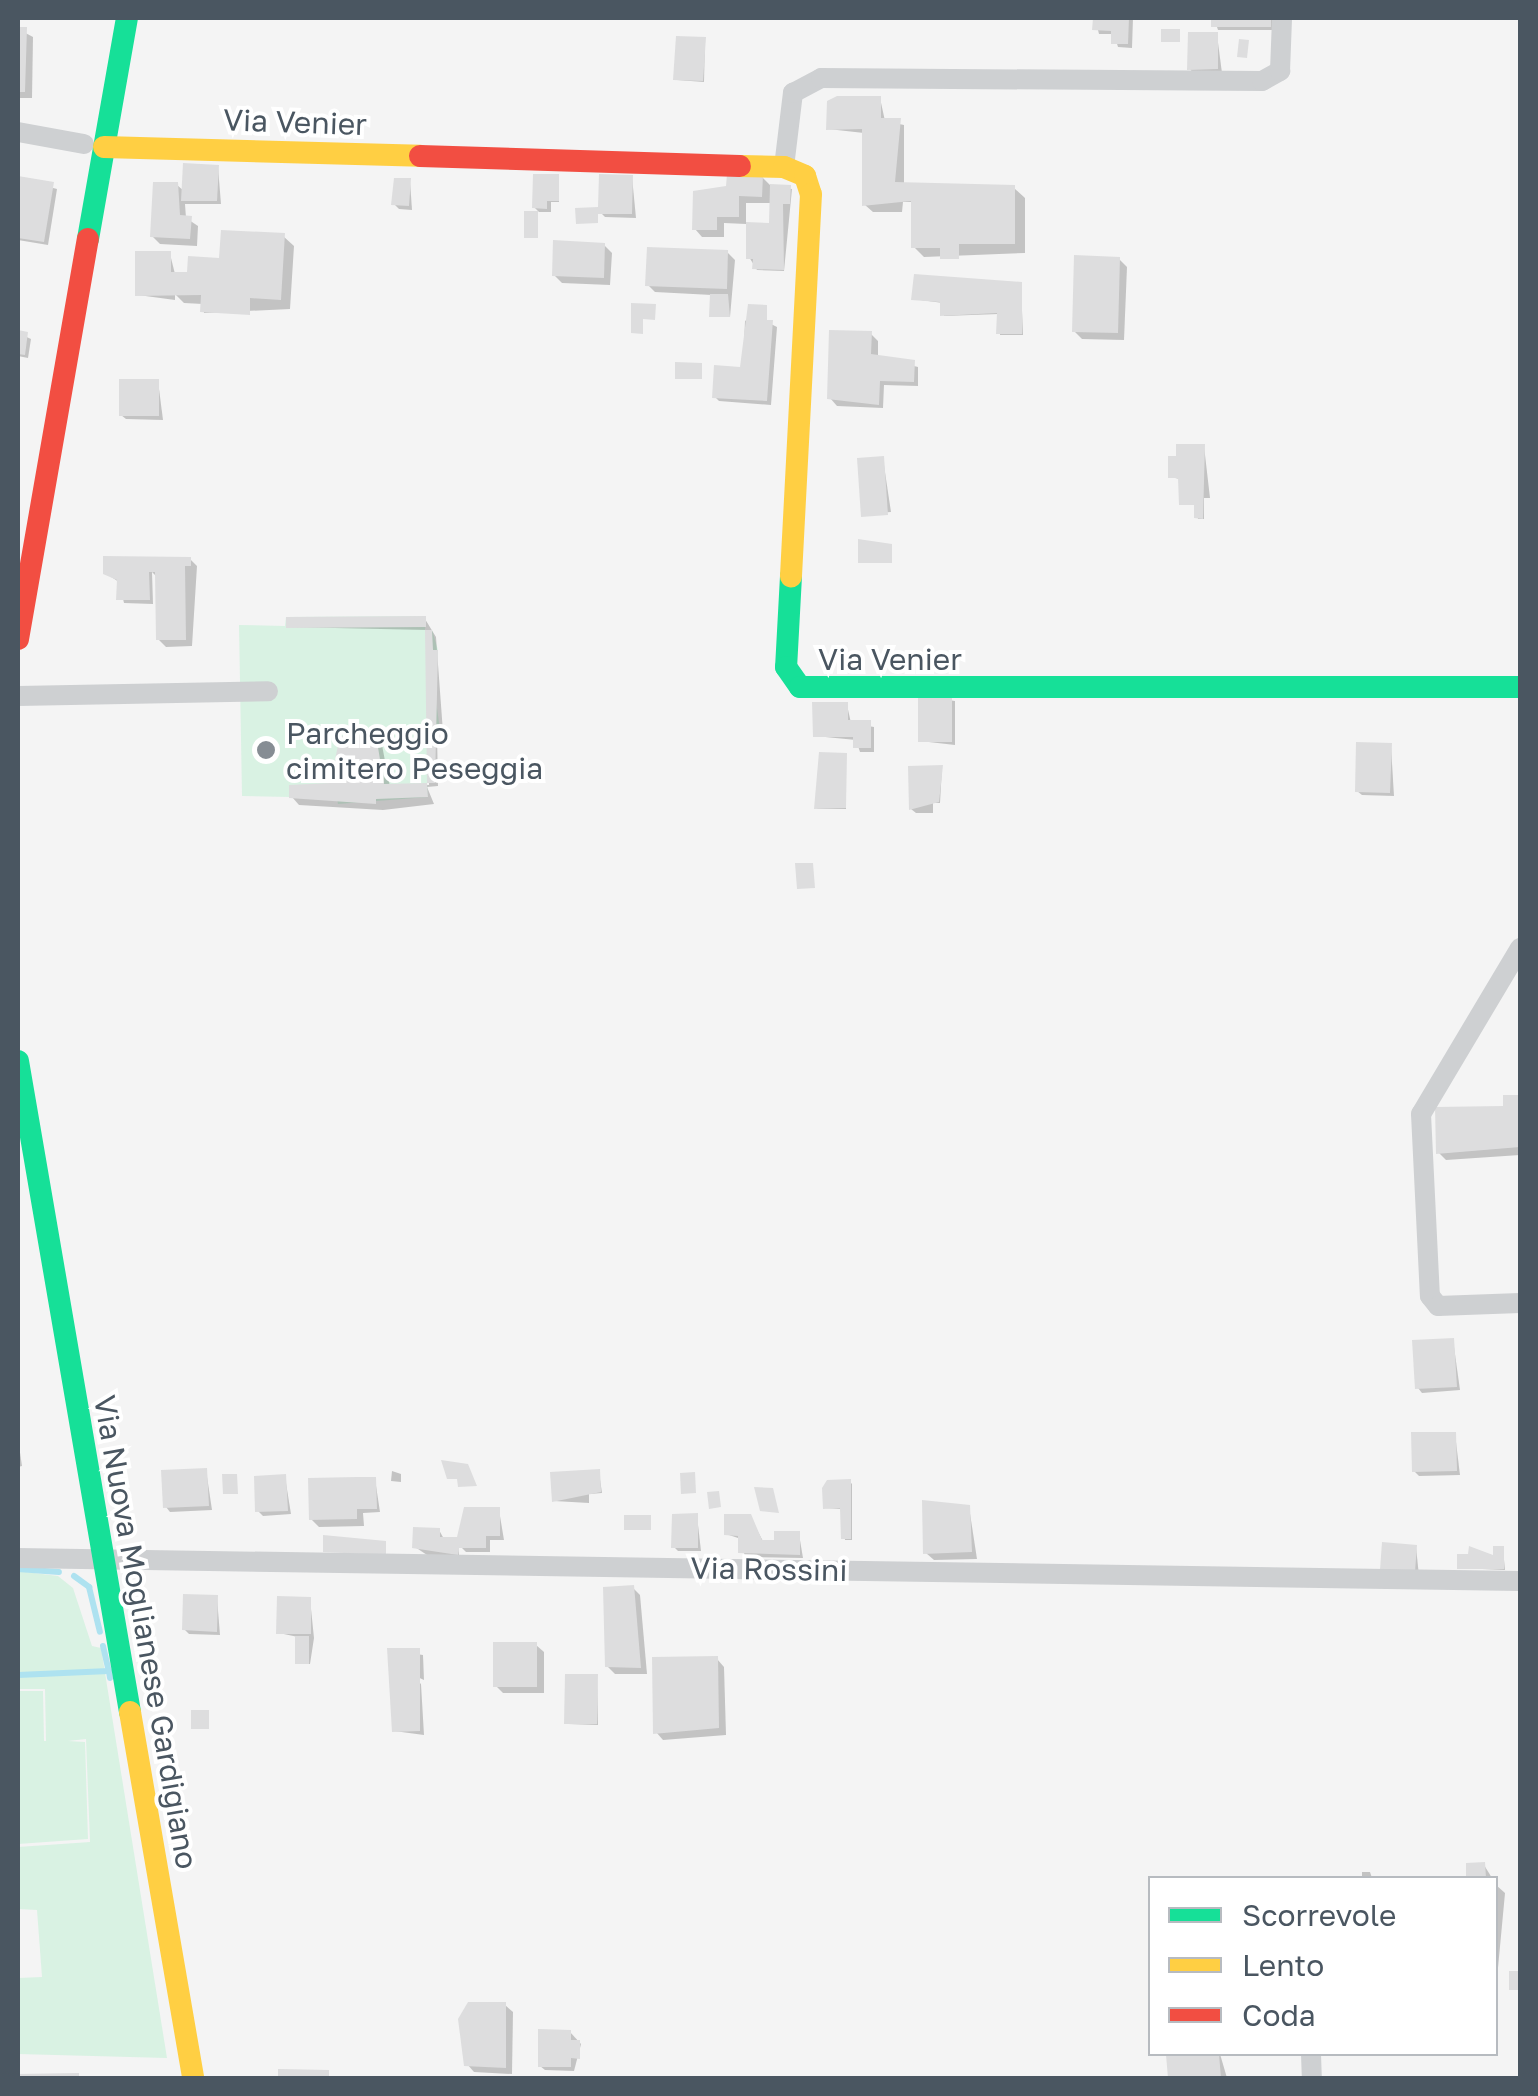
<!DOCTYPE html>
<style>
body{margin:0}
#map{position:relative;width:1538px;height:2096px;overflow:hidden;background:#f4f4f4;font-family:"Golos Text",sans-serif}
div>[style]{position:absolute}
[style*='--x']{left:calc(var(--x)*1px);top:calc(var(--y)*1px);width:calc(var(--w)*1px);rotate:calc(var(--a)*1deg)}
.green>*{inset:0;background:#d9f2e3}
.shadow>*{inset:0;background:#0003}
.stream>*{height:6px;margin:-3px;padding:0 3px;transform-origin:3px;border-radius:3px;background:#aee2f0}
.building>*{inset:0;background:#ddddde}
.street>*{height:20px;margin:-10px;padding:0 10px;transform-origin:10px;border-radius:10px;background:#ced0d2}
.fast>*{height:22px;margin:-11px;padding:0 11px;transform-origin:11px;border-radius:11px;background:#16e098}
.slow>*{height:22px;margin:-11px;padding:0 11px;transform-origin:11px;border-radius:11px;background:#ffcf43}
.jam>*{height:22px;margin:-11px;padding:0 11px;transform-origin:11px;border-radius:11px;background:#f24e42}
.dots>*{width:28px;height:28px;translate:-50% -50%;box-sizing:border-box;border:5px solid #fff;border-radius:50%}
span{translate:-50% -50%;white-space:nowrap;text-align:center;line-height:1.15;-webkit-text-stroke:8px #fff;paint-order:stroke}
.street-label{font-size:30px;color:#4a5661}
.poi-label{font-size:30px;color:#4a5661}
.left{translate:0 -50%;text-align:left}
.frame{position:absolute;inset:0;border:20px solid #4a5661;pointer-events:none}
.legend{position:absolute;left:1148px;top:1876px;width:350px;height:180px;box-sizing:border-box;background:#fff;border:2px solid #b7bbc0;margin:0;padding:12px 18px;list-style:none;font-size:30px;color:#4a5661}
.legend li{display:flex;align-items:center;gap:20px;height:50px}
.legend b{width:50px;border:2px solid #b7bbc0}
</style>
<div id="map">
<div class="green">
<div style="clip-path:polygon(426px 616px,425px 630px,432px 630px,438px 650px,434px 688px,440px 729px,435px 729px,435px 783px,427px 783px,428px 797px,338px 804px,337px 798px,242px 796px,239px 625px,285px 626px,286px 617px)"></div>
<div style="clip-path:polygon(18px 1571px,58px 1576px,73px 1588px,92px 1646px,101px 1648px,167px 2058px,18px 2054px,18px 1978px,42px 1977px,37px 1910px,18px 1909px,18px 1847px,90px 1842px,86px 1739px,68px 1741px,85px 1742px,88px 1839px,18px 1844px,18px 1691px,43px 1691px,44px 1741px,46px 1741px,45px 1689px,18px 1689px)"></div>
</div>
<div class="shadow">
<div style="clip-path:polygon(1095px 18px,1133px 18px,1132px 48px,1118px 47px,1114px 34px,1099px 34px)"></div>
<div style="clip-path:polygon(1214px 18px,1275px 18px,1275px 30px,1218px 30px)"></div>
<div style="clip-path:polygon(18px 29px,33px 37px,32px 98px,18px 98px)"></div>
<div style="clip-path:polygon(1217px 35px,1222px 73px,1194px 74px,1190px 69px)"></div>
<div style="clip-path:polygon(705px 40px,704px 82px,677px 80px,676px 79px)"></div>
<div style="clip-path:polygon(880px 98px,885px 121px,904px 125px,904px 185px,1014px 188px,1025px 198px,1025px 253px,924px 257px,914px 247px,914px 202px,903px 202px,902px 212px,873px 212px,865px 205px,864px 133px,828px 129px)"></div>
<div style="clip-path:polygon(218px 167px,221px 204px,185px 204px,186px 218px,198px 226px,197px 246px,160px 244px,152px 236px,177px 185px,184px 191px)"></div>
<div style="clip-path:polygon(558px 176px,559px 202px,551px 202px,551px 212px,539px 212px,534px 207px)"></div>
<div style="clip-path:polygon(632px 177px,636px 218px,605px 217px,601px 213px)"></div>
<div style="clip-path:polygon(762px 177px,771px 186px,792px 189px,784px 271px,757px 270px,749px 257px,772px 225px,772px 203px,746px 203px,746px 224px,724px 223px,724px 237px,702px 237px,695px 229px,728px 189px)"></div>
<div style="clip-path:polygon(18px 179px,57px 189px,48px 245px,18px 240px)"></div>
<div style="clip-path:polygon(410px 181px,412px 210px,399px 209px,394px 204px)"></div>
<div style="clip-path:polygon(283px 236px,294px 246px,290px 309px,204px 313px,203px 304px,184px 303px,175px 294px,175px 300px,138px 295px,170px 254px,175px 274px,190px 275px)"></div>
<div style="clip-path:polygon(604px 245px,612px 253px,610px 285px,562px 283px,554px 275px)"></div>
<div style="clip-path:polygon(727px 252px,735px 260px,730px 317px,712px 316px,712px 295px,655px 292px,648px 285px)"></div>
<div style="clip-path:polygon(1119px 259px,1127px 267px,1124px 340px,1082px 339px,1074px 331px)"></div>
<div style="clip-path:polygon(1021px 285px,1023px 335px,1000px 335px,999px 314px,944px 316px,943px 303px,913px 299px)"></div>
<div style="clip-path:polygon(766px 307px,767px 322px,777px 327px,771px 405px,719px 401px,715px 397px,743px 369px,745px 321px)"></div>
<div style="clip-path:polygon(18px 333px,31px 339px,28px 358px,18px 356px)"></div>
<div style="clip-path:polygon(871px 334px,878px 341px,878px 357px,918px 367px,918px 386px,884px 385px,883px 408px,837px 406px,830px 398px)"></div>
<div style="clip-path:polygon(158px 381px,163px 420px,126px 419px,121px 415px)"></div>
<div style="clip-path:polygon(1204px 446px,1210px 498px,1204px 498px,1204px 519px,1198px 519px,1197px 505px,1182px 503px,1180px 479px,1170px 477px)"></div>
<div style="clip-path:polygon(883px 459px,891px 512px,864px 514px)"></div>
<div style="clip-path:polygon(190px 559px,197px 566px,192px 646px,166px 647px,158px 639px,158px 578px,152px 572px,153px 604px,124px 603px,119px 582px,105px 573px)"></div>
<div style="clip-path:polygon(425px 619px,436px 637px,443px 732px,437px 733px,438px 786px,427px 787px,434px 804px,383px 810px,299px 805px,292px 797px,332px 786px,375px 737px,382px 745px,390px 787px,429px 785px,427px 630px,288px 627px)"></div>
<div style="clip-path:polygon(920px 696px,955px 701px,955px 745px,920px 741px)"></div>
<div style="clip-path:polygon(847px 705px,851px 723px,874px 727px,874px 752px,860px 752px,856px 740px,815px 736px)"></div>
<div style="clip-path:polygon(1391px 746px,1394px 796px,1362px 795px,1357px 791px)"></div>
<div style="clip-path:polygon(846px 755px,846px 809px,818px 809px,816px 808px)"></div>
<div style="clip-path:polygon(942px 768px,940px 803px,933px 803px,933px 813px,916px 813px,911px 809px)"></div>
<div style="clip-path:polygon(1520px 1098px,1520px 1155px,1446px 1160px,1439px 1153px)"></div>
<div style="clip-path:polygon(1453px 1340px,1460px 1390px,1422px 1393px,1418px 1388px)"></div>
<div style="clip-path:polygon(1455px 1434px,1460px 1475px,1419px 1476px,1414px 1471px)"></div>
<div style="clip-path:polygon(18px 1439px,22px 1466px,18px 1467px)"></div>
<div style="clip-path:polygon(206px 1470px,212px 1510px,170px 1512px,166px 1507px)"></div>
<div style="clip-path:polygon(392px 1471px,401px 1474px,401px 1482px,391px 1481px)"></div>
<div style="clip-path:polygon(599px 1472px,602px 1493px,589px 1494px,589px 1503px,554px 1501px)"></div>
<div style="clip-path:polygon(285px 1477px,291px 1514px,263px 1516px,258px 1511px)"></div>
<div style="clip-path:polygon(375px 1479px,380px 1512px,363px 1513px,364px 1526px,319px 1527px,311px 1519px)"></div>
<div style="clip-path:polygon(852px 1483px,852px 1540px,845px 1540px,842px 1509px,825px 1508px)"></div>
<div style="clip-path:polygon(969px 1507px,977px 1559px,934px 1560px,926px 1553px)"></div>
<div style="clip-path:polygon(499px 1510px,504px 1540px,490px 1540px,490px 1552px,466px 1552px,458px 1544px,459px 1555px,427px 1555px,415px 1547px,439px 1530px,444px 1539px,456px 1539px)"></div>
<div style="clip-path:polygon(697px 1516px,701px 1551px,678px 1551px,674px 1547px)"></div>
<div style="clip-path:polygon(750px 1517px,764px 1543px,799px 1534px,803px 1558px,745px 1557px,741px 1539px,726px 1534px)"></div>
<div style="clip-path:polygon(1416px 1547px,1419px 1576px,1388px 1574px)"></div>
<div style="clip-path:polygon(1503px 1549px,1505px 1570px,1459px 1568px,1492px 1557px)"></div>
<div style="clip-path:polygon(633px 1588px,640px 1595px,647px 1674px,615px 1674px,607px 1666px)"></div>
<div style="clip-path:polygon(217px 1598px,220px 1635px,189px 1634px,184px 1629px)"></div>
<div style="clip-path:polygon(310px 1599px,314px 1638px,310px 1664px,299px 1664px,298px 1637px,279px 1633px)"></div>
<div style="clip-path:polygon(536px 1645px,544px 1652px,544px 1693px,503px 1693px,496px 1686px)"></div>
<div style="clip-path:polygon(389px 1650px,423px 1655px,424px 1680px,409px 1673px,421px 1684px,424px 1735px,394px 1731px)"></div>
<div style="clip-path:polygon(717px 1659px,724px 1667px,726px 1735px,663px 1740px,656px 1732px)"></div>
<div style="clip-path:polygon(597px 1676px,598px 1725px,568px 1724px,567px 1723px)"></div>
<div style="clip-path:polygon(1468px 1865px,1484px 1865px,1492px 1878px,1468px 1878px)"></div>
<div style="clip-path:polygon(1362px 1872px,1370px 1872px,1372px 1878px,1362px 1878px)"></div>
<div style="clip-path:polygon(1496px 1885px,1505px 1893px,1496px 1989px)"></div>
<div style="clip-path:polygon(505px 2005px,513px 2012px,512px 2074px,474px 2072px,467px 2064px)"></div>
<div style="clip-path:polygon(570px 2032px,581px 2044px,574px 2071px,545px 2070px,540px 2066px)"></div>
<div style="clip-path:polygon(1220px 2054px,1227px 2078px,1171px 2078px,1169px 2057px)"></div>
</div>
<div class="stream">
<div style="--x:18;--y:1569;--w:41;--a:4.2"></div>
<div style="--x:74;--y:1576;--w:19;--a:36"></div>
<div style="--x:89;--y:1587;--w:46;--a:76.3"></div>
<div style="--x:103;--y:1646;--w:26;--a:77"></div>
<div style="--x:18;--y:1675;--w:91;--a:-2.5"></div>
<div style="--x:109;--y:1671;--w:7;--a:82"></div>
</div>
<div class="building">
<div style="clip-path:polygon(1093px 18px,1129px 18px,1128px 44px,1111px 44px,1111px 31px,1092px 30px)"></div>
<div style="clip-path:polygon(1211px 18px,1271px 18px,1271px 27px,1211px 27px)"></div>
<div style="clip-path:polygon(18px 27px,27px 27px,25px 92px,18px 92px)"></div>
<div style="clip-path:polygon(1161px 29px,1180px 29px,1180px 42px,1161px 42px)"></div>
<div style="clip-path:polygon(1188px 32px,1218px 32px,1218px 69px,1187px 70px)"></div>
<div style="clip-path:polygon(676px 36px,706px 37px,703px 81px,673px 80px)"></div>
<div style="clip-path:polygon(1239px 39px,1249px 40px,1247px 58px,1237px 57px)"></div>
<div style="clip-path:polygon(837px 96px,881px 96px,881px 118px,901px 118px,895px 182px,1015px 185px,1015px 244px,959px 244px,959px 259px,940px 259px,940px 248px,911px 248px,911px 201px,862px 206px,862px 129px,826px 130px,827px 101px)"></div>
<div style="clip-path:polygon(183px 163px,219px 165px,217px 201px,181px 201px)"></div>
<div style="clip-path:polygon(533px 174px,559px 174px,559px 201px,547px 201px,547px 209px,532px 208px)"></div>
<div style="clip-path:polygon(599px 174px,633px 175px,632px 214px,598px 214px,598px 223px,576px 224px,575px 208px,598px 207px)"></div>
<div style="clip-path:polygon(727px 174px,763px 175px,762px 197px,739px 196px,739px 217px,717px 217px,717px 230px,692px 230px,693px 191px,726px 186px)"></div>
<div style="clip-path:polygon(18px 176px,54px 182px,44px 242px,18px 238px)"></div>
<div style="clip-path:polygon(394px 178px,411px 178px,409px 206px,391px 205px)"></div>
<div style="clip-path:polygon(153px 182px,178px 182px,180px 215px,192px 216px,190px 239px,150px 237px)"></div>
<div style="clip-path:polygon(770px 184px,791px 185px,790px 204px,783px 204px,784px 270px,752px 269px,753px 259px,746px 259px,746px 222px,769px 223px)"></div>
<div style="clip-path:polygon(524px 211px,538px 211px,538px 238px,524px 238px)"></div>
<div style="clip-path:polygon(221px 230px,285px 233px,281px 300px,250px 298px,250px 315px,200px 312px,201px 295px,135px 296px,135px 251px,171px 251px,171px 272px,187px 272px,188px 256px,219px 258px)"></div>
<div style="clip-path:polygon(553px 240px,605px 243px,604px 278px,552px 276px)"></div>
<div style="clip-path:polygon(647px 247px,728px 250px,727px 289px,645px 286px)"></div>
<div style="clip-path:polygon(1074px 255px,1120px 257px,1118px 333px,1072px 332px)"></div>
<div style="clip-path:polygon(914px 274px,1022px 282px,1022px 334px,996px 334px,997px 313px,940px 316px,940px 302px,911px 300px)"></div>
<div style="clip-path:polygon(710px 294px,728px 294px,730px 317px,709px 317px)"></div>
<div style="clip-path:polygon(631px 303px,656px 304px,655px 320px,643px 319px,643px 334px,631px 333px)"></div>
<div style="clip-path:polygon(748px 304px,767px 305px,767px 320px,773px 320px,767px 401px,712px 398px,714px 365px,740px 367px)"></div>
<div style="clip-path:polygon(18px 330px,28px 332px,25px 355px,18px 354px)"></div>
<div style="clip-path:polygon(829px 330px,872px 331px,871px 354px,915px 360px,914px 382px,880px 381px,879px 405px,827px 399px)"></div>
<div style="clip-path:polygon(675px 362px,702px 363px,702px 379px,675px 379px)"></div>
<div style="clip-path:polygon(119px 379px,159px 379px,159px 416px,119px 416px)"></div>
<div style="clip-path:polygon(1176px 444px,1205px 444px,1203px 519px,1194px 518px,1194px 505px,1179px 505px,1178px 478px,1168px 478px,1168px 456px,1176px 456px)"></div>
<div style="clip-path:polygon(884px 456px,888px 515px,861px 517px,857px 458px)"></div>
<div style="clip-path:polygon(858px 539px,892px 544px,892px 563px,858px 563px)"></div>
<div style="clip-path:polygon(103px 556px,191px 557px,191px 566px,185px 566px,186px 640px,156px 640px,155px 572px,149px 572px,150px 600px,116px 600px,117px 580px,103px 574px)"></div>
<div style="clip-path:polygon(426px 616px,426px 627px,286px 628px,286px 617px)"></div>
<div style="clip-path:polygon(425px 630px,432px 630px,433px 650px,438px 650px,435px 783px,427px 783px)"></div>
<div style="clip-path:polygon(918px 694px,952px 694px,952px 742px,918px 742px)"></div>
<div style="clip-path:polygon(812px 702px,848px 702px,848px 720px,871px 720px,871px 748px,853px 748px,853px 737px,813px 737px)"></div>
<div style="clip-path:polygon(376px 735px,384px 784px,427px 783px,428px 797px,376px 799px,376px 804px,289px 798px,289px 785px,330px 783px,340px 736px)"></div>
<div style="clip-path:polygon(1356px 742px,1392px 743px,1390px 793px,1355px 792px)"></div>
<div style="clip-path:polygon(819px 752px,847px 753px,846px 808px,814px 809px)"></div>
<div style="clip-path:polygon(943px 765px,939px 802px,909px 810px,908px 766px)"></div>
<div style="clip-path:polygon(795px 863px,813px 863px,815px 888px,797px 889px)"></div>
<div style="clip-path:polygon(1503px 1095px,1520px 1095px,1520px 1147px,1436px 1154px,1435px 1107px,1503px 1106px)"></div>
<div style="clip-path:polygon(1454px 1338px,1457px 1387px,1415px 1389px,1412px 1340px)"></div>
<div style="clip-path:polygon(1411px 1432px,1456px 1432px,1457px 1471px,1412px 1472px)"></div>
<div style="clip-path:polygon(441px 1460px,468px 1464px,477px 1486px,458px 1487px,457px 1479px,447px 1479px)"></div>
<div style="clip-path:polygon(207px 1468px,209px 1506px,163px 1508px,161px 1470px)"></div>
<div style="clip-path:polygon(600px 1469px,601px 1492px,552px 1502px,550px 1472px)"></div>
<div style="clip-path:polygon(695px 1472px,696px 1493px,681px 1494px,680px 1473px)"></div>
<div style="clip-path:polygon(222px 1474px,237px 1474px,238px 1494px,223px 1494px)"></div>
<div style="clip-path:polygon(286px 1474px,288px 1511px,255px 1512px,254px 1476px)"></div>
<div style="clip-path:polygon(357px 1477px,376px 1477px,377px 1509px,357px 1509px,357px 1519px,309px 1520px,308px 1478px)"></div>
<div style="clip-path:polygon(851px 1479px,851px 1539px,841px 1539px,840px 1508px,823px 1509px,822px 1488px,827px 1480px)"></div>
<div style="clip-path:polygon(754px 1487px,773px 1488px,779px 1513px,760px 1511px)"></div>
<div style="clip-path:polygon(719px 1491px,721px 1507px,709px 1509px,707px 1492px)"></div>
<div style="clip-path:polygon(922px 1500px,970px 1505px,972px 1552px,923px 1554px)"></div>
<div style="clip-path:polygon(464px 1507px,500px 1507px,500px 1536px,486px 1536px,486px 1548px,459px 1548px,458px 1555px,412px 1548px,413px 1527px,440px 1528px,440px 1537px,457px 1537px)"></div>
<div style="clip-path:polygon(698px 1513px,698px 1548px,671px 1548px,672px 1514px)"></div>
<div style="clip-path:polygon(724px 1514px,751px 1514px,762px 1540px,774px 1540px,774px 1531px,800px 1531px,800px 1555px,738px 1553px,738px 1536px,724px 1535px)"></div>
<div style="clip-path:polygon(624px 1515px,651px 1515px,651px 1530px,624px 1530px)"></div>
<div style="clip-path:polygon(323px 1535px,386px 1541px,386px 1555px,323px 1552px)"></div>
<div style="clip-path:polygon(1382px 1542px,1417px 1545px,1415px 1572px,1380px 1570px)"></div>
<div style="clip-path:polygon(1469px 1546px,1493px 1555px,1493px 1546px,1504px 1546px,1504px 1569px,1457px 1569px,1457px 1554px,1468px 1554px)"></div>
<div style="clip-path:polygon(634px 1585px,641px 1668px,605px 1667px,603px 1587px)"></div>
<div style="clip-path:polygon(183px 1594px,218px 1595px,217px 1632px,182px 1630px)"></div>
<div style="clip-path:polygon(277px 1596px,311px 1597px,311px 1634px,276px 1634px)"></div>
<div style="clip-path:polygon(295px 1636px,309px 1636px,309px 1664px,295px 1664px)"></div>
<div style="clip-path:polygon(493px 1642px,537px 1642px,537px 1687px,493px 1687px)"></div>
<div style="clip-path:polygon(387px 1648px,420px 1648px,420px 1731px,392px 1732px)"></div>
<div style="clip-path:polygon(718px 1656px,719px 1728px,653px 1734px,652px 1657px)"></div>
<div style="clip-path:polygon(565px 1674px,598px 1674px,597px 1724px,564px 1724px)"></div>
<div style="clip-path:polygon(191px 1710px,209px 1710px,209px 1729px,191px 1729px)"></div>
<div style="clip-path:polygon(1485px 1862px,1486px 1878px,1466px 1878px,1466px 1863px)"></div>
<div style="clip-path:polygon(1509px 1971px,1520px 1971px,1520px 1990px,1509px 1990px)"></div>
<div style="clip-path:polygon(468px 2002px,506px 2002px,506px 2068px,464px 2066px,458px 2019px)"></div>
<div style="clip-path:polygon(538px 2029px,571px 2030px,571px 2040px,580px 2040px,580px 2059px,571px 2058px,571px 2067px,538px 2067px)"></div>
<div style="clip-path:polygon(1219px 2054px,1221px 2078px,1168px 2078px,1166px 2055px)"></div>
<div style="clip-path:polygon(278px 2069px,329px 2070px,329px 2078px,278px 2078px)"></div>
<div style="clip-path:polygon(79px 2073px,79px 2078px,18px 2078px,18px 2074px)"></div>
</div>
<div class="street">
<div style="--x:18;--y:132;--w:67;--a:10.3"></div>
<div style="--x:784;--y:167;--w:75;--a:-83.1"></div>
<div style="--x:793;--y:93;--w:32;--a:-28"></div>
<div style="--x:821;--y:78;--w:441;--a:0.4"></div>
<div style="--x:1262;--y:81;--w:21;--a:-29"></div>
<div style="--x:1280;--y:71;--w:53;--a:-87.8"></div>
<div style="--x:18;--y:696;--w:250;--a:-1.1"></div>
<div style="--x:1520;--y:948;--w:193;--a:120.8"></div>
<div style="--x:1421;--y:1114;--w:182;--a:87.2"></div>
<div style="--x:1430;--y:1296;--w:13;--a:51"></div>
<div style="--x:1438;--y:1306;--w:82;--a:-2.1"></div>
<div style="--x:18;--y:1558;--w:1502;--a:0.88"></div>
<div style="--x:1311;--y:2054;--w:24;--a:88"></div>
</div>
<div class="fast">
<div style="--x:88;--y:239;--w:224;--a:-80"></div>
<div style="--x:791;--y:576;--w:91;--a:93.1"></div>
<div style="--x:786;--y:667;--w:24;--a:55"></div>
<div style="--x:800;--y:687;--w:720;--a:0"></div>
<div style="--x:18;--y:1061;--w:661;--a:80.24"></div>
</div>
<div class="slow">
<div style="--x:104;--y:147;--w:316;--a:1.6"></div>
<div style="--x:740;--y:166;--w:44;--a:1.3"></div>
<div style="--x:784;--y:167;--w:23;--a:23"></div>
<div style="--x:805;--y:176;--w:19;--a:72"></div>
<div style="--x:811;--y:194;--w:383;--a:93"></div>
<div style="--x:130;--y:1712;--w:371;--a:80.2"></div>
</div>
<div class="jam">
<div style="--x:420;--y:156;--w:320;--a:1.8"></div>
<div style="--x:18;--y:639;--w:406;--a:-80.1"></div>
</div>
<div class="dots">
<div style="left:266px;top:750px;background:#868d94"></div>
</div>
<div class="street-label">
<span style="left:295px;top:122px;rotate:2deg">Via Venier</span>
<span style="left:890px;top:659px">Via Venier</span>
<span style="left:769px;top:1569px;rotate:1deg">Via Rossini</span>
<span style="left:146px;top:1632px;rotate:80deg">Via Nuova Moglianese Gardigiano</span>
</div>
<div class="poi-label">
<span class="left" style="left:286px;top:750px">Parcheggio<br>cimitero Peseggia</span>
</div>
<div class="frame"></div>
<ul class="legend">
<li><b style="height:12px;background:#16e098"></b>Scorrevole</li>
<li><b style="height:12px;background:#ffcf43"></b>Lento</li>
<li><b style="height:12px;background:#f24e42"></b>Coda</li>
</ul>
</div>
